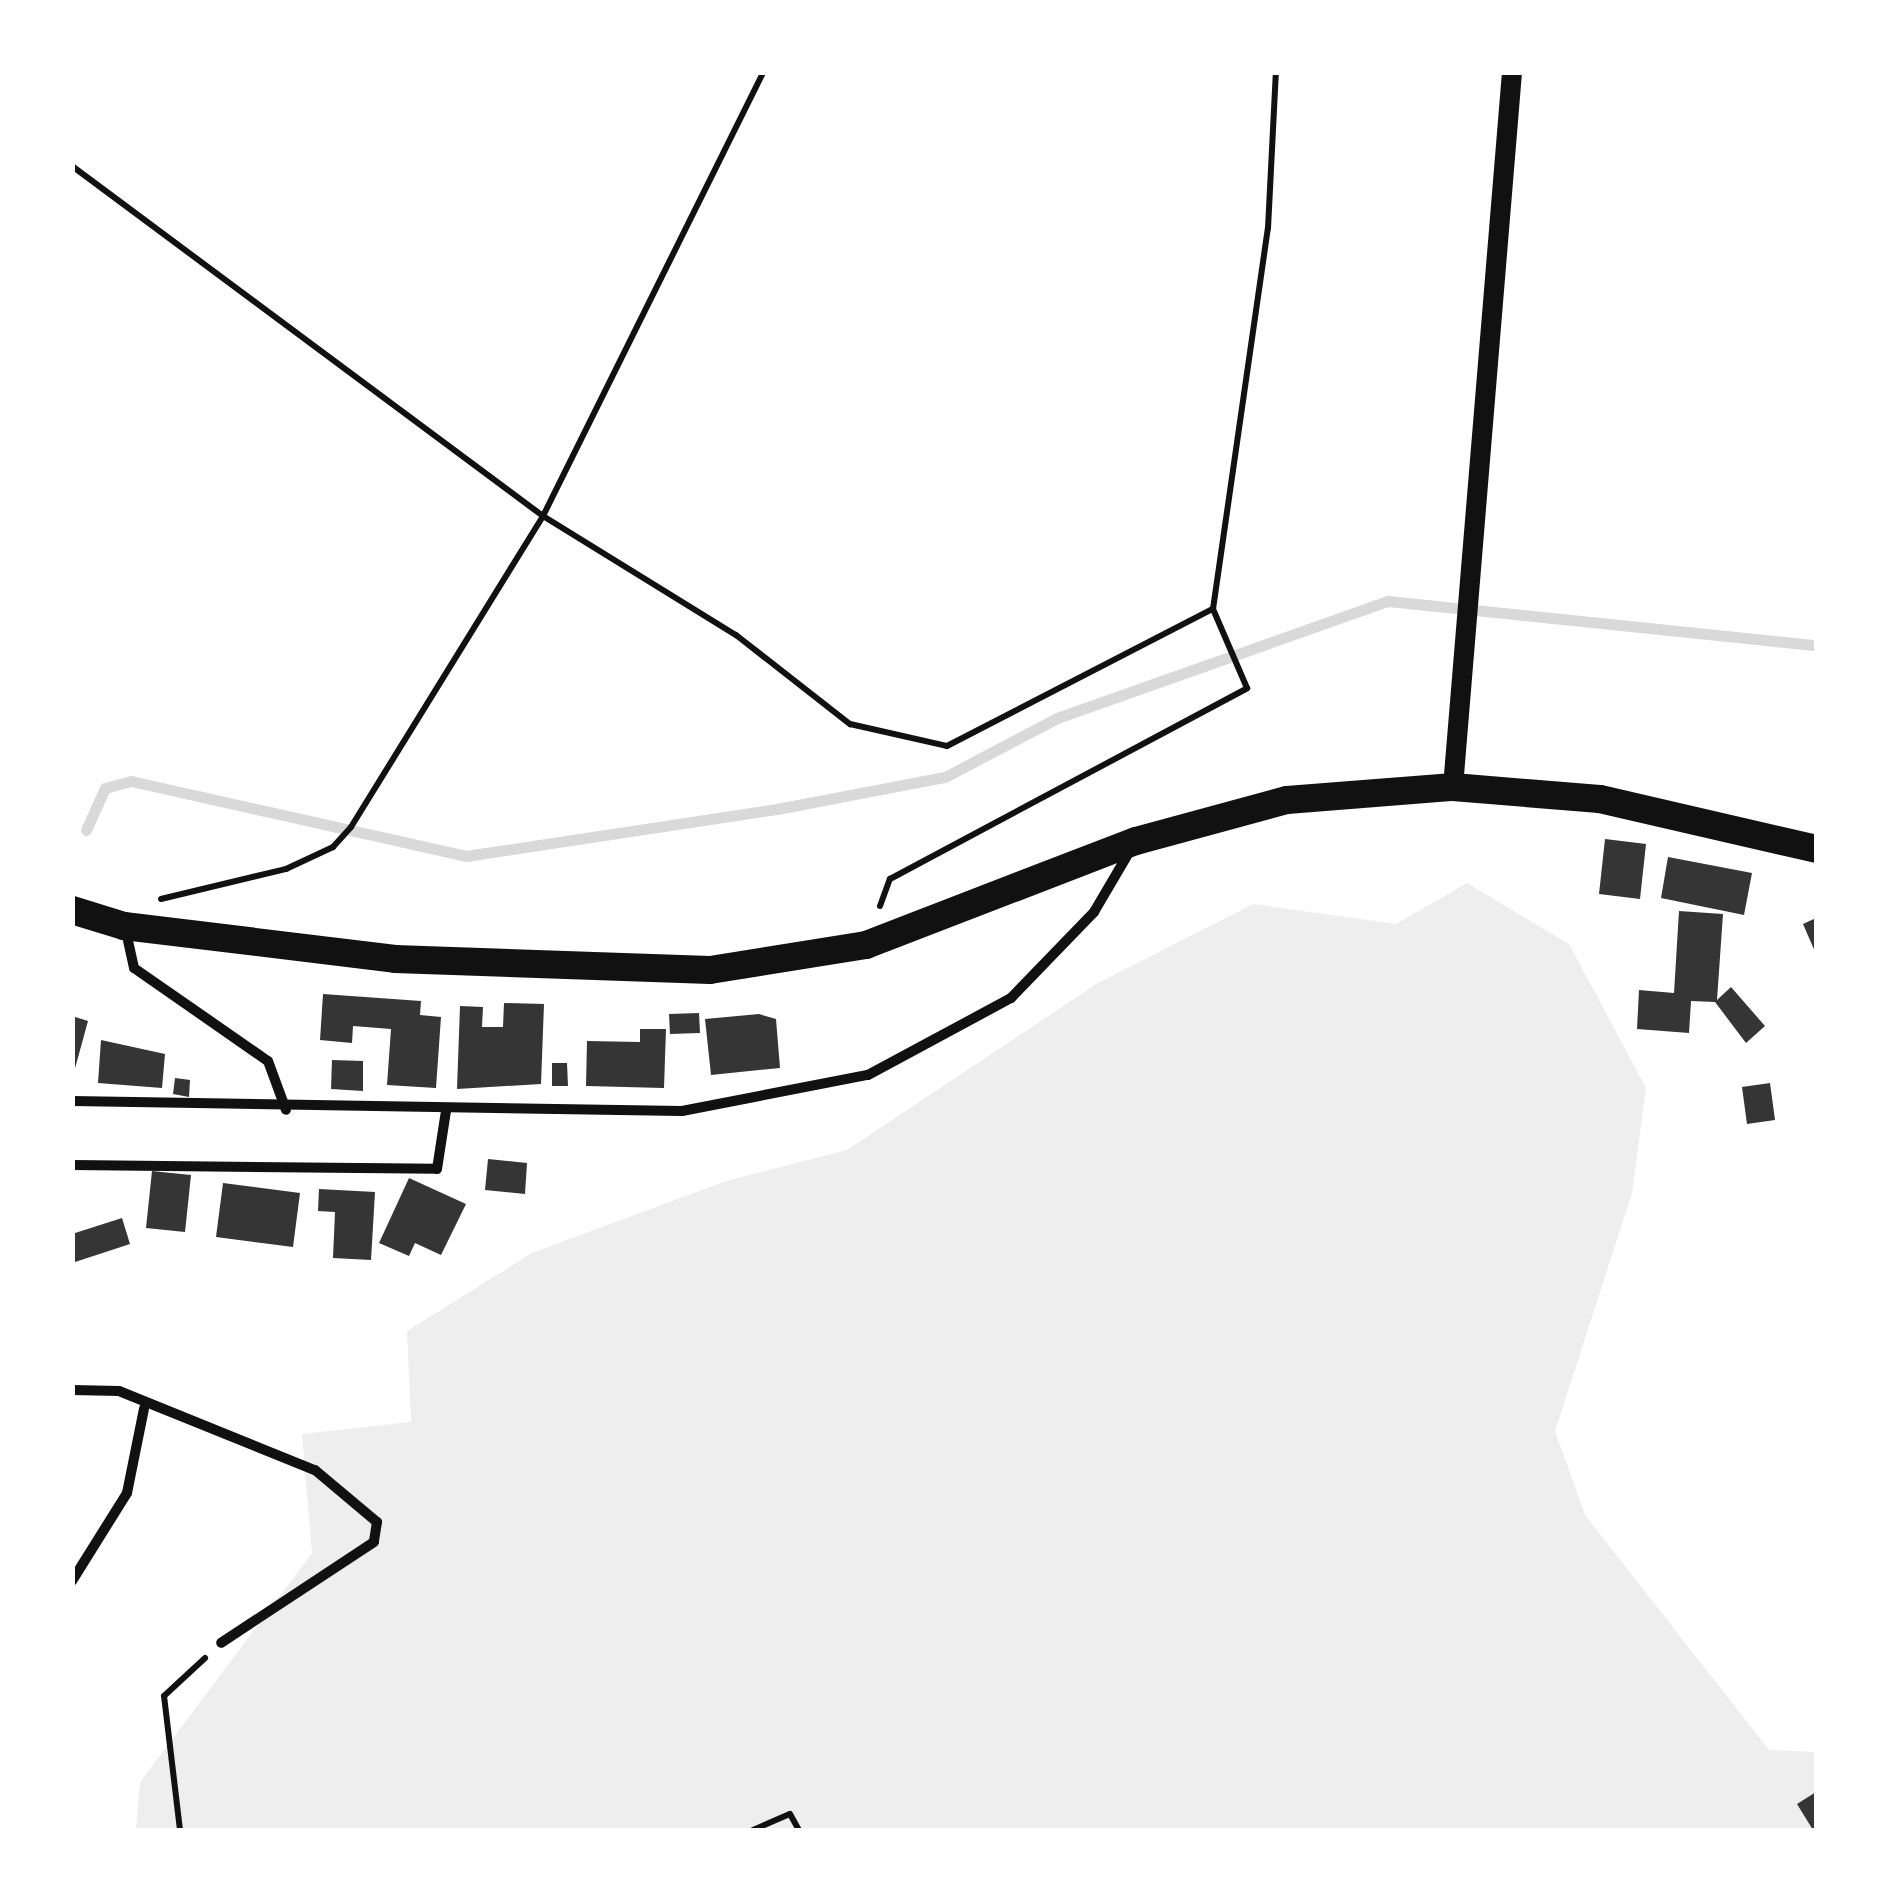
<!DOCTYPE html>
<style>
body{margin:0}
#map{position:relative;width:1889px;height:1903px;overflow:hidden;background:#fff;font-family:"Fira Sans Condensed",sans-serif}
div>[style]{position:absolute}
[style*='--x']{left:calc(var(--x)*1px);top:calc(var(--y)*1px);width:calc(var(--w)*1px);rotate:calc(var(--a)*1deg)}
.green>*{inset:0;background:#eee}
.stream>*{height:11px;margin:-5.5px;padding:0 5.5px;transform-origin:5.5px;border-radius:5.5px;background:#d9d9d9}
.building>*{inset:0;background:#353535}
.path>*{height:6px;margin:-3px;padding:0 3px;transform-origin:3px;border-radius:3px;background:#111}
.minor>*{height:10px;margin:-5px;padding:0 5px;transform-origin:5px;border-radius:5px;background:#111}
.secondary>*{height:20px;margin:-10px;padding:0 10px;transform-origin:10px;border-radius:10px;background:#111}
.trunk>*{height:28px;margin:-14px;padding:0 14px;transform-origin:14px;border-radius:14px;background:#111}
span{translate:-50% -50%;white-space:nowrap;text-align:center;line-height:1.15;-webkit-text-stroke:9px #fff;paint-order:stroke}
.frame{position:absolute;inset:0;border:75px solid #fff;pointer-events:none}
</style>
<div id="map">
<div class="green">
<div style="clip-path:polygon(1467px 883px,1569px 944px,1646px 1088px,1632px 1193px,1555px 1431px,1585px 1515px,1769px 1750px,1816px 1752px,1816px 1830px,136px 1830px,140px 1782px,312px 1553px,302px 1434px,411px 1422px,407px 1331px,532px 1253px,726px 1181px,847px 1150px,1098px 983px,1253px 904px,1396px 924px)"></div>
</div>
<div class="stream">
<div style="--x:86;--y:830;--w:46;--a:-65.7"></div>
<div style="--x:105;--y:788;--w:27;--a:-15"></div>
<div style="--x:131;--y:781;--w:343;--a:12.6"></div>
<div style="--x:466;--y:856;--w:315;--a:-8.6"></div>
<div style="--x:777;--y:809;--w:171;--a:-10.8"></div>
<div style="--x:945;--y:777;--w:127;--a:-27.8"></div>
<div style="--x:1057;--y:718;--w:351;--a:-19.5"></div>
<div style="--x:1388;--y:601;--w:430;--a:5.9"></div>
</div>
<div class="building">
<div style="clip-path:polygon(1605px 839px,1646px 844px,1640px 899px,1599px 894px)"></div>
<div style="clip-path:polygon(1668px 857px,1752px 873px,1744px 915px,1661px 898px)"></div>
<div style="clip-path:polygon(1679px 911px,1723px 914px,1717px 1000px,1731px 987px,1765px 1026px,1746px 1043px,1715px 1002px,1691px 1001px,1689px 1033px,1637px 1029px,1639px 990px,1674px 993px)"></div>
<div style="clip-path:polygon(1816px 918px,1816px 954px,1803px 924px)"></div>
<div style="clip-path:polygon(323px 994px,421px 1001px,420px 1015px,441px 1017px,436px 1088px,387px 1085px,391px 1029px,353px 1026px,352px 1043px,320px 1040px)"></div>
<div style="clip-path:polygon(504px 1003px,544px 1004px,541px 1084px,457px 1089px,460px 1006px,483px 1007px,482px 1027px,503px 1027px)"></div>
<div style="clip-path:polygon(699px 1013px,700px 1033px,670px 1034px,669px 1014px)"></div>
<div style="clip-path:polygon(759px 1014px,776px 1019px,780px 1068px,711px 1075px,705px 1019px)"></div>
<div style="clip-path:polygon(72px 1016px,88px 1021px,74px 1072px,72px 1072px)"></div>
<div style="clip-path:polygon(640px 1029px,666px 1029px,664px 1088px,586px 1086px,587px 1041px,640px 1042px)"></div>
<div style="clip-path:polygon(101px 1040px,165px 1054px,162px 1088px,98px 1083px)"></div>
<div style="clip-path:polygon(332px 1060px,363px 1061px,363px 1091px,331px 1089px)"></div>
<div style="clip-path:polygon(552px 1063px,567px 1063px,568px 1086px,552px 1086px)"></div>
<div style="clip-path:polygon(175px 1078px,190px 1080px,189px 1097px,173px 1094px)"></div>
<div style="clip-path:polygon(1770px 1083px,1775px 1120px,1747px 1124px,1742px 1087px)"></div>
<div style="clip-path:polygon(488px 1159px,527px 1163px,525px 1194px,485px 1190px)"></div>
<div style="clip-path:polygon(152px 1171px,191px 1175px,185px 1232px,146px 1228px)"></div>
<div style="clip-path:polygon(409px 1178px,466px 1204px,441px 1255px,415px 1243px,409px 1256px,379px 1243px)"></div>
<div style="clip-path:polygon(223px 1183px,300px 1193px,293px 1247px,216px 1237px)"></div>
<div style="clip-path:polygon(319px 1189px,375px 1192px,371px 1260px,333px 1258px,335px 1212px,318px 1211px)"></div>
<div style="clip-path:polygon(122px 1218px,130px 1244px,72px 1263px,72px 1234px)"></div>
<div style="clip-path:polygon(1816px 1792px,1816px 1830px,1813px 1830px,1797px 1804px)"></div>
</div>
<div class="path">
<div style="--x:72;--y:166;--w:587;--a:36.62"></div>
<div style="--x:543;--y:516;--w:227;--a:31.7"></div>
<div style="--x:736;--y:635;--w:145;--a:38"></div>
<div style="--x:850;--y:724;--w:99;--a:12.8"></div>
<div style="--x:947;--y:746;--w:299;--a:-27.3"></div>
<div style="--x:161;--y:899;--w:129;--a:-13.5"></div>
<div style="--x:286;--y:869;--w:52;--a:-25.1"></div>
<div style="--x:333;--y:847;--w:27;--a:-48"></div>
<div style="--x:351;--y:827;--w:365;--a:-58.3"></div>
<div style="--x:543;--y:516;--w:496;--a:-63.6"></div>
<div style="--x:880;--y:906;--w:29;--a:-70"></div>
<div style="--x:890;--y:879;--w:405;--a:-28.1"></div>
<div style="--x:1247;--y:688;--w:86;--a:-113.3"></div>
<div style="--x:1213;--y:609;--w:385;--a:-81.8"></div>
<div style="--x:1268;--y:228;--w:156;--a:-87.1"></div>
<div style="--x:180;--y:1830;--w:135;--a:-96.8"></div>
<div style="--x:164;--y:1696;--w:56;--a:-42.8"></div>
<div style="--x:753;--y:1830;--w:40;--a:-23.4"></div>
<div style="--x:790;--y:1814;--w:18;--a:61"></div>
</div>
<div class="minor">
<div style="--x:125;--y:927;--w:42;--a:77.6"></div>
<div style="--x:134;--y:968;--w:163;--a:34.8"></div>
<div style="--x:268;--y:1061;--w:52;--a:69.8"></div>
<div style="--x:72;--y:1101;--w:610;--a:0.94"></div>
<div style="--x:682;--y:1111;--w:189;--a:-11"></div>
<div style="--x:868;--y:1075;--w:162;--a:-28.3"></div>
<div style="--x:1011;--y:998;--w:120;--a:-46"></div>
<div style="--x:1094;--y:912;--w:71;--a:-59.5"></div>
<div style="--x:72;--y:1165;--w:365;--a:0.6"></div>
<div style="--x:437;--y:1169;--w:59;--a:-81.2"></div>
<div style="--x:72;--y:1390;--w:47;--a:1.2"></div>
<div style="--x:119;--y:1391;--w:211;--a:22"></div>
<div style="--x:315;--y:1470;--w:81;--a:40"></div>
<div style="--x:377;--y:1522;--w:20;--a:99"></div>
<div style="--x:374;--y:1542;--w:183;--a:146.6"></div>
<div style="--x:72;--y:1581;--w:104;--a:-58"></div>
<div style="--x:127;--y:1493;--w:86;--a:-78.6"></div>
</div>
<div class="secondary">
<div style="--x:1453;--y:787;--w:717;--a:-85.28"></div>
</div>
<div class="trunk">
<div style="--x:72;--y:910;--w:54;--a:17.1"></div>
<div style="--x:124;--y:926;--w:273;--a:6.9"></div>
<div style="--x:395;--y:959;--w:315;--a:2"></div>
<div style="--x:710;--y:970;--w:158;--a:-9.1"></div>
<div style="--x:866;--y:945;--w:289;--a:-21.1"></div>
<div style="--x:1136;--y:841;--w:156;--a:-15.2"></div>
<div style="--x:1287;--y:800;--w:167;--a:-4.5"></div>
<div style="--x:1453;--y:787;--w:147;--a:4.7"></div>
<div style="--x:1600;--y:799;--w:222;--a:13"></div>
</div>
<div class="frame"></div>
</div>
